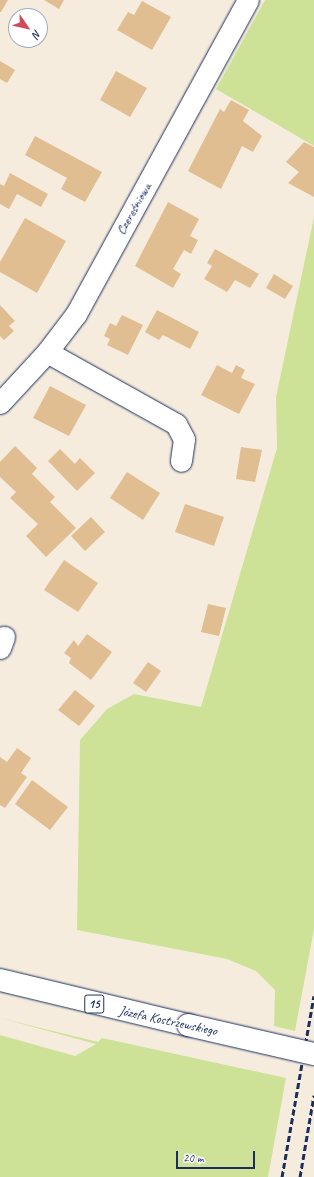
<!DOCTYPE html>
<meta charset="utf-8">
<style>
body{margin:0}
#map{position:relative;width:314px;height:1177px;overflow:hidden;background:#f6ecde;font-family:Caveat,sans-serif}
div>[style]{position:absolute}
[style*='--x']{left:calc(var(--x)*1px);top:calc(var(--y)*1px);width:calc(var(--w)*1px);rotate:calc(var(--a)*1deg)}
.green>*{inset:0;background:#cde297}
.building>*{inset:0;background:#e0be92}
.roads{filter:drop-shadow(0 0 1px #1b2f5e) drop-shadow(0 0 1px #1b2f5e)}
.street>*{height:21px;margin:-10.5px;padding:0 10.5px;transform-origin:10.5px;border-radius:10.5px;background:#fff}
.primary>*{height:22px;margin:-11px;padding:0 11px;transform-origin:11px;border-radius:11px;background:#fff}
.rail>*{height:3px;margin-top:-1.5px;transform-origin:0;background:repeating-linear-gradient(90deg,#1b2f5e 0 6px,transparent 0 9px)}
.bridges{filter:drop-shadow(0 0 1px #1b2f5e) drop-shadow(0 0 1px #1b2f5e)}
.primary-bridge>*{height:22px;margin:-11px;padding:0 11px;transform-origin:11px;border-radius:11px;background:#fff}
span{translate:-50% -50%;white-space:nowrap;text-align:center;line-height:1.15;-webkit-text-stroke:3px #fff;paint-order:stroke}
.shield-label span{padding:1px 3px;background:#fff;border:1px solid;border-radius:3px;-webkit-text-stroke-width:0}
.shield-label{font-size:13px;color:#1b2f5e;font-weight:700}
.street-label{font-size:14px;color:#1b2f5e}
.north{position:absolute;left:8px;top:8px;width:40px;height:40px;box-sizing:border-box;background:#fff;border:1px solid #a4acbf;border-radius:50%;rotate:124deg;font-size:11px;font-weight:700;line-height:16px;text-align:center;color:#1b2f5e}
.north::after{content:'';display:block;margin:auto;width:14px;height:18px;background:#d1495b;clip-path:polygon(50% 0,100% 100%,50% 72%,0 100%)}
.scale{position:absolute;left:176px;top:1151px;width:79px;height:18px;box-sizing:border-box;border:2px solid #1b2f5e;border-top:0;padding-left:5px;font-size:12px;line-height:14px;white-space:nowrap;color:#1b2f5e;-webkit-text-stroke:3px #fff;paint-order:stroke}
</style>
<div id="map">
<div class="green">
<div style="clip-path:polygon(265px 0,314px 0,314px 146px,216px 89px)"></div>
<div style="clip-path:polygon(314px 217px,314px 929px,295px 1031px,274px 1026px,275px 990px,256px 971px,227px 959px,77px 930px,80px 740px,107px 709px,134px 694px,201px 707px,277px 448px,276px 397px)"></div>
<div style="clip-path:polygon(0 1018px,98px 1042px,102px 1038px,286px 1078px,268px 1177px,0 1177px,0 1035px,75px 1056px,96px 1044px)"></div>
</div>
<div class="building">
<div style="clip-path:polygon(0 0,8px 0,1px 12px,0 12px)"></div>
<div style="clip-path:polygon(44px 0,64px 0,59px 9px)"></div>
<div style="clip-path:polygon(142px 1px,171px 17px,152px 50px,117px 30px,128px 12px,134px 15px)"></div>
<div style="clip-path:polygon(0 61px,15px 70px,7px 83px,0 79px)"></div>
<div style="clip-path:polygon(116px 71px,147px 88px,130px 117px,100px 100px)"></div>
<div style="clip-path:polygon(231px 100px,249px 110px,243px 121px,262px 136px,253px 152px,242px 146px,221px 189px,188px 171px,220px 109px,224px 112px)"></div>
<div style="clip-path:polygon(35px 136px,102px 172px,85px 202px,61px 189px,67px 178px,25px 155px)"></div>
<div style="clip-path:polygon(304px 142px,314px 147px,314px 197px,288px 183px,299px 172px,286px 162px)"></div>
<div style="clip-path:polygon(10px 173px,48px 194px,41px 207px,17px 194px,9px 209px,0 204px,0 184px,4px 186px)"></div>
<div style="clip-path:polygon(168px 202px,199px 219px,190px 236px,198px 240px,191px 254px,184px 250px,173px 269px,181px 274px,173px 288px,135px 266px)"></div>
<div style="clip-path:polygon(25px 218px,66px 241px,37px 293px,0 272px,0 262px)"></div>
<div style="clip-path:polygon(215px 249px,259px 274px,250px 288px,235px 280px,227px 292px,204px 279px,212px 266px,207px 263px)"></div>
<div style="clip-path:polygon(274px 274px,293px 286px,285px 299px,266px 288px)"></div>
<div style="clip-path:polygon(0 305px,15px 321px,9px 326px,14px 331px,4px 340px,0 336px)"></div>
<div style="clip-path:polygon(157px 310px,199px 332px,190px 349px,163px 335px,159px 340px,145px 332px)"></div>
<div style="clip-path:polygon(122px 315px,143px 325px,128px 355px,107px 345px,110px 339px,104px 336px,110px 323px,116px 326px)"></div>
<div style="clip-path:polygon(217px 365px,232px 373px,236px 365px,245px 370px,241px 378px,255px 384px,239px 414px,201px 395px)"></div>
<div style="clip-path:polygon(50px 386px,86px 405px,69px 436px,33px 418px)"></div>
<div style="clip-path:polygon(15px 446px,37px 468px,32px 474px,55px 497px,50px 502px,76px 528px,46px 557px,26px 536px,38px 524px,10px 498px,16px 492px,0 477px,0 462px)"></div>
<div style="clip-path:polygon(241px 447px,262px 450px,255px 482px,236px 479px)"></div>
<div style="clip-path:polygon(60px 449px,75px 464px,80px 458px,95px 473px,77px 491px,48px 461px)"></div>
<div style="clip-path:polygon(127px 472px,160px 493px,143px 520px,110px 498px)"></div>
<div style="clip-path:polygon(185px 504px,224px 517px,214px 546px,175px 532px)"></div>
<div style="clip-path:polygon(91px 517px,105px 532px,85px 551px,71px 536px)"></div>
<div style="clip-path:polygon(64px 560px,98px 583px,78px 612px,44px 590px)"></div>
<div style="clip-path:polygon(208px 604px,226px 608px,219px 636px,201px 632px)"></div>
<div style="clip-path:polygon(87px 634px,112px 652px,91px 680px,69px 663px,71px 658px,64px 653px,74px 640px,78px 646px)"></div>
<div style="clip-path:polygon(148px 662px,161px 671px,146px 692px,133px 683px)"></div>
<div style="clip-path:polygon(75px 690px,95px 706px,79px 726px,58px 710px)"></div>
<div style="clip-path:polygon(17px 748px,31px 758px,21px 773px,27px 777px,5px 808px,0 805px,0 757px,7px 762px)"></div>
<div style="clip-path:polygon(32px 780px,68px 807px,50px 830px,15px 804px)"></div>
</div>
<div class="roads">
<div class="street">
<div style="--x:47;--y:352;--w:148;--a:29.2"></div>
<div style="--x:176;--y:424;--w:17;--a:62"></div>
<div style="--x:184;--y:439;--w:22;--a:98"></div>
<div style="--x:0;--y:403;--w:69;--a:-47.3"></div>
<div style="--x:47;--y:352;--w:48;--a:-52.7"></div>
<div style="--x:76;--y:314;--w:358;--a:-61.3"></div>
<div style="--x:0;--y:648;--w:12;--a:-70"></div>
</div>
<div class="primary">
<div style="--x:0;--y:980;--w:193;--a:13.5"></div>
</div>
</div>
<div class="rail">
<div style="--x:282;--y:1177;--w:184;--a:-80"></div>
<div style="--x:300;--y:1177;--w:83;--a:-80.3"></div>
</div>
<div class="bridges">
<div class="primary-bridge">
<div style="--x:188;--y:1025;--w:129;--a:13"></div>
</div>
</div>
<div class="shield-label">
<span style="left:94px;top:1004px">15</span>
</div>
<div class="street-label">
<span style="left:134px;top:209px;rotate:-61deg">Czereśniowa</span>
<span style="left:168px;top:1021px;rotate:12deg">Józefa Kostrzewskiego</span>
</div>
<div class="north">N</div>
<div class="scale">20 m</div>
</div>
